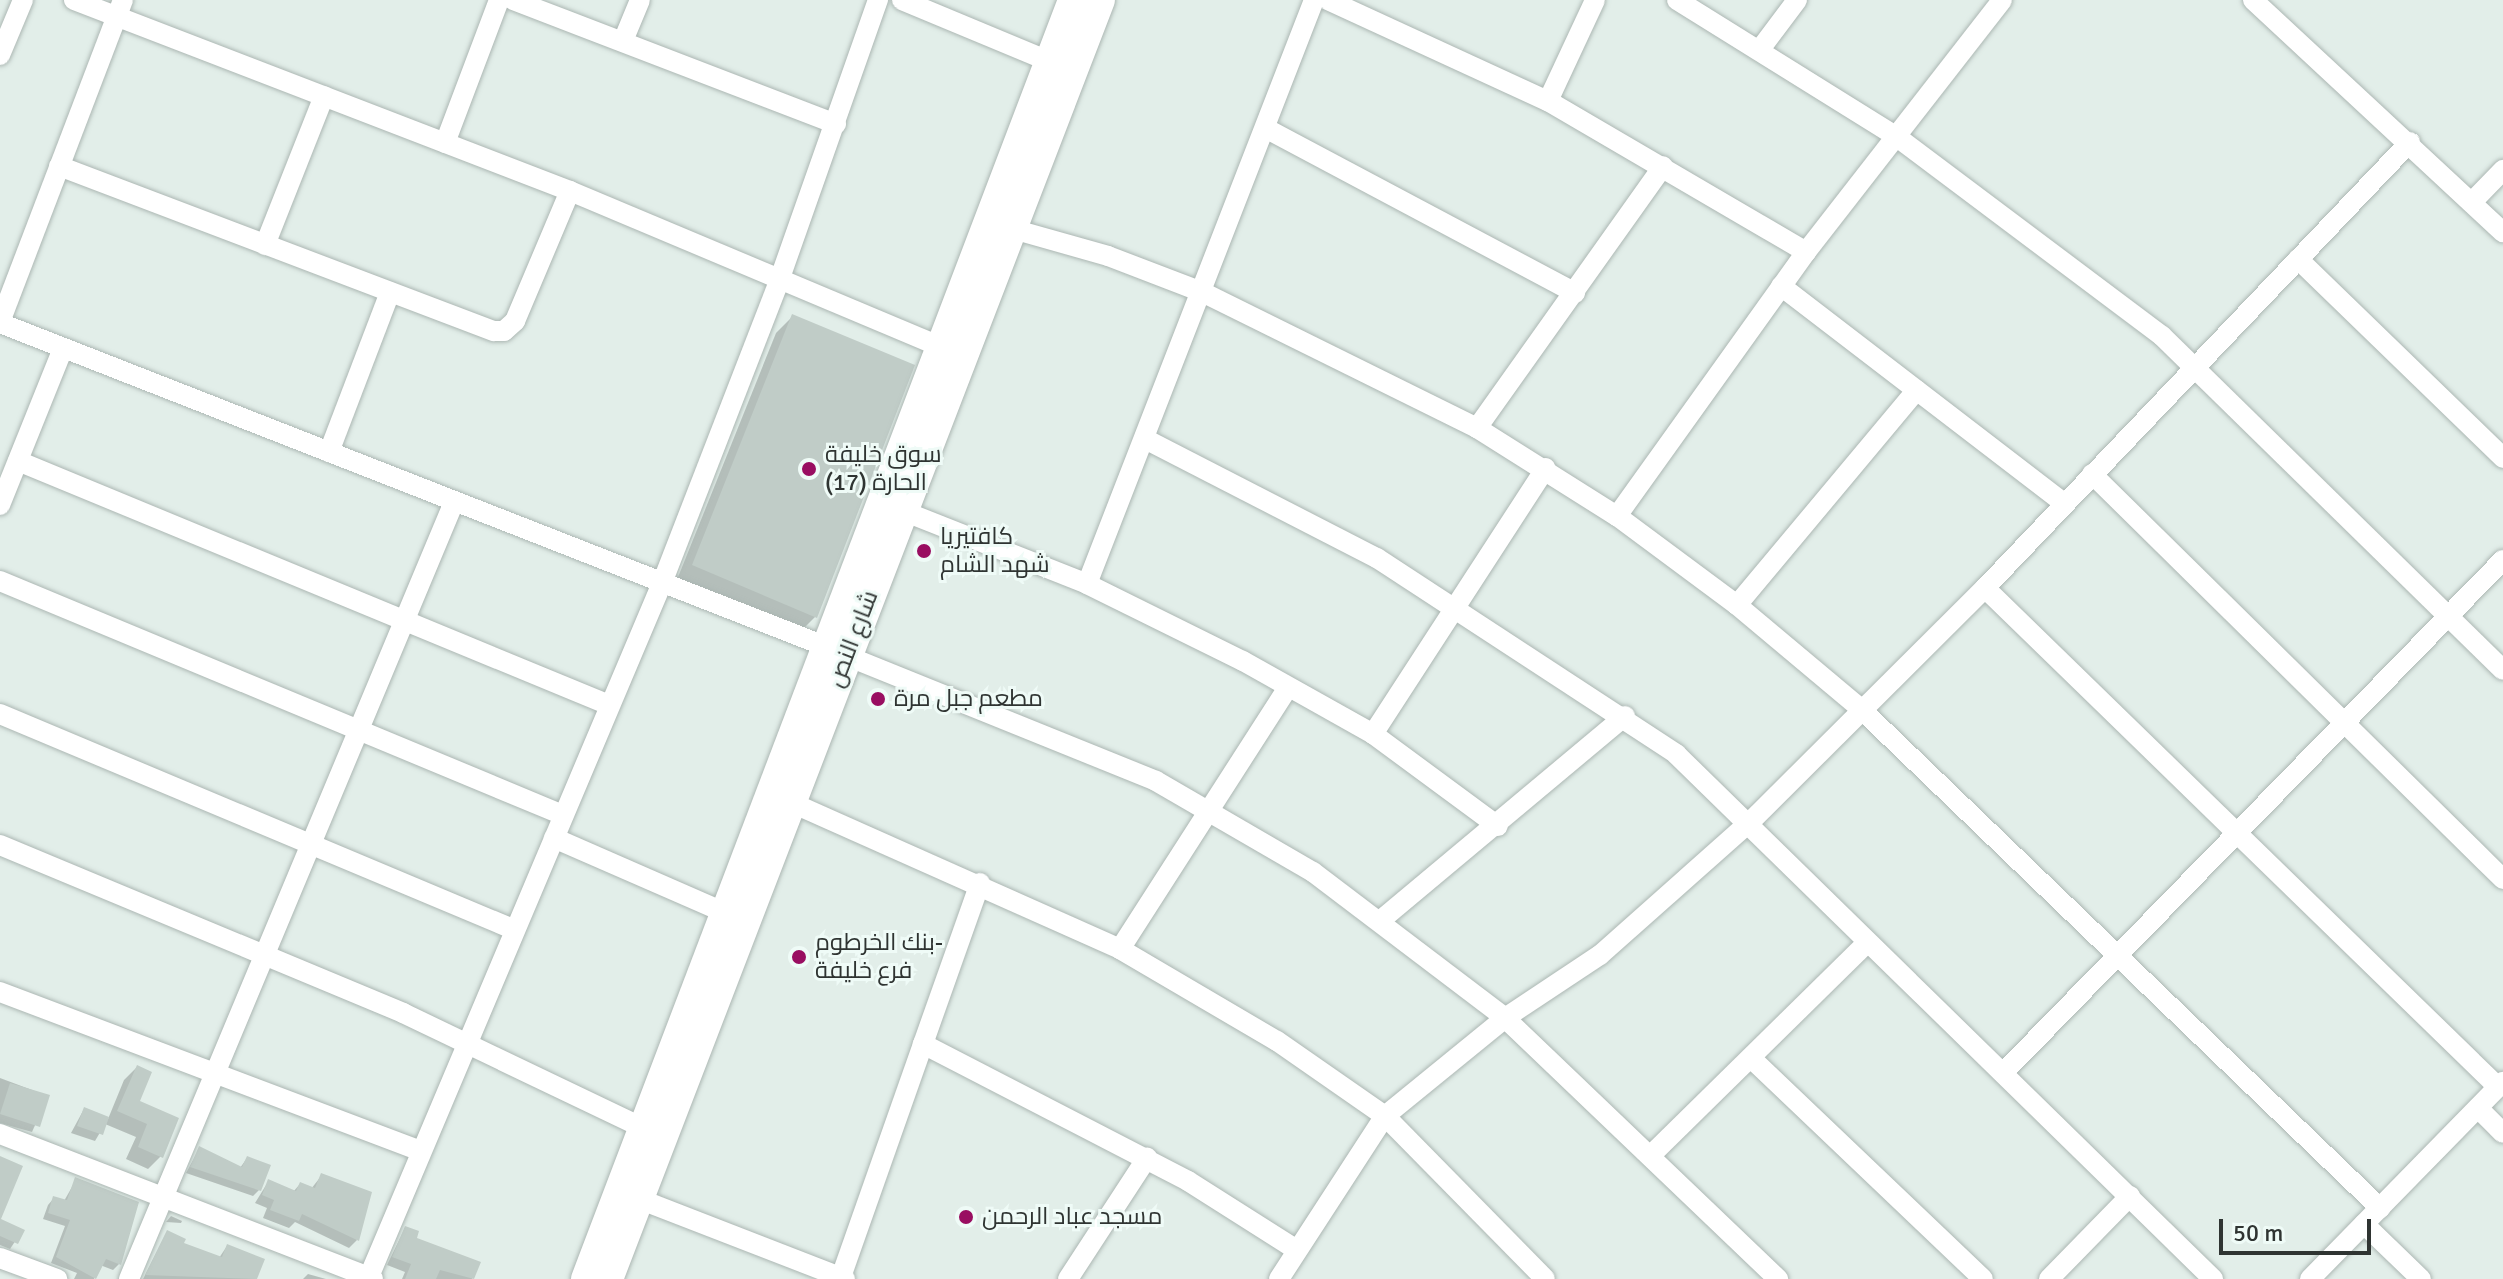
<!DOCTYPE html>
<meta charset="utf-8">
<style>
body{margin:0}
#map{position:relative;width:2503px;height:1279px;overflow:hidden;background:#e2eee9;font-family:Signika,Cairo,sans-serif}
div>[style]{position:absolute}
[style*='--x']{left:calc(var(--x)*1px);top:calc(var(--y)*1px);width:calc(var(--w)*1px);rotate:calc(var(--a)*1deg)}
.shadow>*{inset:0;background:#0003}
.building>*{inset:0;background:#c0ccc7}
.roads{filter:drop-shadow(0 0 2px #acb7b3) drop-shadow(0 0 2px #acb7b3)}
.street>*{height:20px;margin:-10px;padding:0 10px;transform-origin:10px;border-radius:10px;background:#fff}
.secondary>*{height:30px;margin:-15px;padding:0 15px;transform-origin:15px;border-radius:15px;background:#fff}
.dots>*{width:22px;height:22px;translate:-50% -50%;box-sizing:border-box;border:4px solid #effbf7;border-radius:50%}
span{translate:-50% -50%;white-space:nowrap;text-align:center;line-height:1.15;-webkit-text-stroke:6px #effbf7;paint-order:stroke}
.poi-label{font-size:24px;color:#2f3432}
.left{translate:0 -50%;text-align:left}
.street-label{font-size:24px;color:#2f3432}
.scale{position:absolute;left:2219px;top:1219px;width:152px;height:36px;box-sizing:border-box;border:4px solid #2f3432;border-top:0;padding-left:10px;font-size:24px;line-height:28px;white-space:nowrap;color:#2f3432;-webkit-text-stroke:6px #effbf7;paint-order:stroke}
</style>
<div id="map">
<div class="shadow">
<div style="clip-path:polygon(793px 316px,912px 367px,815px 617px,798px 634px,676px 582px,776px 333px)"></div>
<div style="clip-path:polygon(137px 1067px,137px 1102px,177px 1119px,161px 1156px,148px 1169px,126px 1159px,136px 1137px,105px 1124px,95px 1141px,71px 1133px,84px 1109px,108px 1119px,124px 1080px)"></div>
<div style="clip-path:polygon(0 1078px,48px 1096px,32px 1132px,0 1123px)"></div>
<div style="clip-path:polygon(199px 1149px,240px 1168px,247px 1158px,259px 1190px,253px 1196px,186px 1173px)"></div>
<div style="clip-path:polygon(322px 1175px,357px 1240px,349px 1248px,295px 1222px,289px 1228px,263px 1218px,267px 1208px,255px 1203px,268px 1182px,293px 1192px,300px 1184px,311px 1189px)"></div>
<div style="clip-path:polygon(76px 1180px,119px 1264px,113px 1270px,100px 1265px,94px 1279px,74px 1279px,77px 1273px,51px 1263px,65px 1226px,43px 1219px,48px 1205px,54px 1198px,64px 1201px)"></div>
<div style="clip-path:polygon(171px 1216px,182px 1221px,181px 1223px,166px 1222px)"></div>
<div style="clip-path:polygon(0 1221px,22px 1231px,10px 1249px,0 1245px)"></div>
<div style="clip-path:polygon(405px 1228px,414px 1240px,479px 1263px,472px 1279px,402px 1279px,405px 1272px,387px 1265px)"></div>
<div style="clip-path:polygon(167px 1232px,181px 1244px,219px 1258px,227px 1246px,262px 1260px,255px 1279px,143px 1279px)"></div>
<div style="clip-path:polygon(308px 1274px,326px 1279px,303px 1279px)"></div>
</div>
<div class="building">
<div style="clip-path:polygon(792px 314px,915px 365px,817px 618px,692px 565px)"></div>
<div style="clip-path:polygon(137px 1065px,152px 1072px,140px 1101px,179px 1118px,163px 1158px,138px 1147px,147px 1124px,117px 1111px)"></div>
<div style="clip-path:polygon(10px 1083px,50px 1095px,40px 1127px,0 1114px)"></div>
<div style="clip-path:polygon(84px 1107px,109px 1117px,103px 1135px,77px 1126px)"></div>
<div style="clip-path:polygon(199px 1146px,242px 1167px,247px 1156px,271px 1165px,261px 1191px,190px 1167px)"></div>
<div style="clip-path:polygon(0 1156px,23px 1166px,1px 1219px,25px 1230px,18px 1244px,0 1236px)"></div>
<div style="clip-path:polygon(321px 1173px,372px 1192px,359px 1241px,302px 1214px,299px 1221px,270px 1210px,274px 1200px,262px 1195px,268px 1179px,296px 1191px,300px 1182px,315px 1188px)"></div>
<div style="clip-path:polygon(75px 1177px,139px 1202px,121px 1265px,106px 1259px,96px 1279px,56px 1257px,70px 1220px,48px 1213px,53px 1196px,67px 1200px)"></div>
<div style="clip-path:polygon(405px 1226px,419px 1231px,417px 1238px,481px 1262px,474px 1279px,440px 1270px,436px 1279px,405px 1279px,411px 1264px,392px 1257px)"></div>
<div style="clip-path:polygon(167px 1230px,186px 1239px,184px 1243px,222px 1257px,227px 1244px,265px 1259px,257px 1279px,145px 1275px)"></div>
</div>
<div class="roads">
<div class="street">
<div style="--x:74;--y:0;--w:532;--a:21.06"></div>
<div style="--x:570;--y:191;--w:405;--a:22.8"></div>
<div style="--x:513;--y:0;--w:346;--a:21"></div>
<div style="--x:902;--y:0;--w:161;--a:22.6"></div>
<div style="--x:1328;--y:0;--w:242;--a:24.7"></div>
<div style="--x:1548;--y:101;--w:299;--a:30.3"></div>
<div style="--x:1677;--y:0;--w:259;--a:31.9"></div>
<div style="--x:1897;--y:137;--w:331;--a:36.9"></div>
<div style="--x:2162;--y:336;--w:477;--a:44.4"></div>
<div style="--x:2253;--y:0;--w:341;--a:42.9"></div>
<div style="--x:623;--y:41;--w:44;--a:-67.5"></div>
<div style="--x:1761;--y:48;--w:60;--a:-53.1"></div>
<div style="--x:0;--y:55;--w:60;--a:-67.3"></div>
<div style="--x:1548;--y:101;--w:111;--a:-65"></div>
<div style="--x:1267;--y:129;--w:349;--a:28"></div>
<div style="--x:445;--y:143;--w:153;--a:-69.3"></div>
<div style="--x:59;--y:166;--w:465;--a:20.8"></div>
<div style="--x:494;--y:331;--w:10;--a:0"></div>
<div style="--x:504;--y:331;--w:15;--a:-42"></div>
<div style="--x:515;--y:321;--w:141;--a:-67.1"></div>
<div style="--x:2472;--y:202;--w:45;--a:-45.9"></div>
<div style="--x:1002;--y:226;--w:110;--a:15.8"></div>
<div style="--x:1108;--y:256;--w:101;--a:21"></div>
<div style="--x:1202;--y:292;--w:307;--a:26.3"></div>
<div style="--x:1477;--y:428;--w:165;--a:32.2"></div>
<div style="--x:1617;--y:516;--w:149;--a:36.6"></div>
<div style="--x:1737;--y:605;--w:163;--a:40"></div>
<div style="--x:1862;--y:710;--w:719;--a:43.87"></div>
<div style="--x:265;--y:245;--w:160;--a:-68.4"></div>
<div style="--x:2298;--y:259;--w:286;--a:44.1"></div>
<div style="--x:1781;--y:286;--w:357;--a:37.5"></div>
<div style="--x:0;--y:322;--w:345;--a:-69.1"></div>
<div style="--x:0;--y:323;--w:888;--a:21.39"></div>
<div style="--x:1477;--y:428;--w:321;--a:-54.6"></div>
<div style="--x:1145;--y:439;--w:261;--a:27.2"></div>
<div style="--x:1377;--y:558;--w:358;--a:33.2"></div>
<div style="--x:1676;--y:754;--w:751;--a:44.35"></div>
<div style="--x:329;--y:452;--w:171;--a:-69.1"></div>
<div style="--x:18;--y:461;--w:639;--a:22.43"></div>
<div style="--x:2092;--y:474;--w:577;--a:44.58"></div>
<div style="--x:0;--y:505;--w:169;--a:-68.1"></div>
<div style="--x:903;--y:511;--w:198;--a:21.6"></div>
<div style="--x:1087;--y:584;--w:174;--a:26.3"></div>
<div style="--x:1243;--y:661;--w:149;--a:29.3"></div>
<div style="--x:1373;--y:734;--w:155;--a:36.4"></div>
<div style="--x:1617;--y:516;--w:325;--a:-54.4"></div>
<div style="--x:1806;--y:252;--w:319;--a:-52.1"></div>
<div style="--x:0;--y:581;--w:610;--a:22.57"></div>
<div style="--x:1087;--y:584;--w:627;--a:-68.76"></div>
<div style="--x:1985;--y:588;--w:716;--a:44.21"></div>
<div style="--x:1737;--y:605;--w:280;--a:-50.1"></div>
<div style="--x:847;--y:656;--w:333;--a:22"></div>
<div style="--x:1156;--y:781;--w:181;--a:30.1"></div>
<div style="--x:1313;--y:872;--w:241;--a:37.2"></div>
<div style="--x:1505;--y:1018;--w:378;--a:43.7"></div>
<div style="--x:0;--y:714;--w:558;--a:22.75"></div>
<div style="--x:1373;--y:734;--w:317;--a:-57"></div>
<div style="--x:790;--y:802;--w:361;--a:24"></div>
<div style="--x:1120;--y:949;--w:182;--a:30.4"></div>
<div style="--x:1277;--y:1041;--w:131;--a:34.8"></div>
<div style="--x:1385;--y:1116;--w:228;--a:45.5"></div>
<div style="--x:554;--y:838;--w:184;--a:23.6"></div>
<div style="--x:0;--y:845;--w:437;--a:22.6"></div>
<div style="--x:403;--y:1013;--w:264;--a:25.6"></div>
<div style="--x:980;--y:883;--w:171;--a:109.5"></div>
<div style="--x:923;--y:1044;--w:298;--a:27.3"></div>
<div style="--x:1188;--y:1181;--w:127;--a:32.4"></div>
<div style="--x:1381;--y:920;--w:318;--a:-39.9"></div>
<div style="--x:1120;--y:949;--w:311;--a:-57.3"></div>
<div style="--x:0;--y:992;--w:448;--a:20.7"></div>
<div style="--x:1751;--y:1058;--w:320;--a:43.6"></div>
<div style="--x:2004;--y:1072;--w:715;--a:-45.74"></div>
<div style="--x:2478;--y:1108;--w:35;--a:45"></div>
<div style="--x:0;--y:1134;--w:400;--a:21.2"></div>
<div style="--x:1651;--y:1155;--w:303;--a:-44.5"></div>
<div style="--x:639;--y:1199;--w:221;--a:21.2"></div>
<div style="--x:2364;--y:1224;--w:79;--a:44"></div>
<div style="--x:0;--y:1258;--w:61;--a:20.2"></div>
<div style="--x:841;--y:1277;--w:247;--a:-70.6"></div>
<div style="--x:129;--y:1279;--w:842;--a:-67.3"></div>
<div style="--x:368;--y:1279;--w:756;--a:-67.1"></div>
<div style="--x:662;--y:583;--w:327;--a:-68.8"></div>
<div style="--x:780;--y:278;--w:295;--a:-70.6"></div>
<div style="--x:1068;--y:1279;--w:145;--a:-56.9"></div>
<div style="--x:1279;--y:1279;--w:194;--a:-57"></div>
<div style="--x:1385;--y:1116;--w:155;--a:-39.2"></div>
<div style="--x:1505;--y:1018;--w:114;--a:-33.6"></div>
<div style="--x:1600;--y:955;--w:200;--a:-41.6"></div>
<div style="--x:1750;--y:822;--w:332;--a:-44.9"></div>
<div style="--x:1985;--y:588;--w:616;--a:-46.38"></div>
<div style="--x:2049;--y:1279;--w:116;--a:-45.7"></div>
<div style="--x:2310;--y:1279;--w:276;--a:-45.6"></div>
</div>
<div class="secondary">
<div style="--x:586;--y:1279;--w:1369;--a:-69.15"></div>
<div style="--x:608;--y:1279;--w:1370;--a:-68.96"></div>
</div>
</div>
<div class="dots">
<div style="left:809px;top:469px;background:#990e61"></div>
<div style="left:924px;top:551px;background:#990e61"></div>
<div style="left:878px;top:699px;background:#990e61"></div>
<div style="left:799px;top:957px;background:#990e61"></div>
<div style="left:966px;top:1217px;background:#990e61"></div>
</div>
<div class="poi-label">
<span class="left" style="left:825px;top:469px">سوق خليفة<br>الحارة (17)</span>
<span class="left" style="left:940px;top:551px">كافتيريا<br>شهد الشام</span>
<span class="left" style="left:894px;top:699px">مطعم جبل مرة</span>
<span class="left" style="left:815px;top:957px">بنك الخرطوم-<br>فرع خليفة</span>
<span class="left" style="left:982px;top:1217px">مسجد عباد الرحمن</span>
</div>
<div class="street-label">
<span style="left:853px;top:639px;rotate:-69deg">شارع النص</span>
</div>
<div class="scale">50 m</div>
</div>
